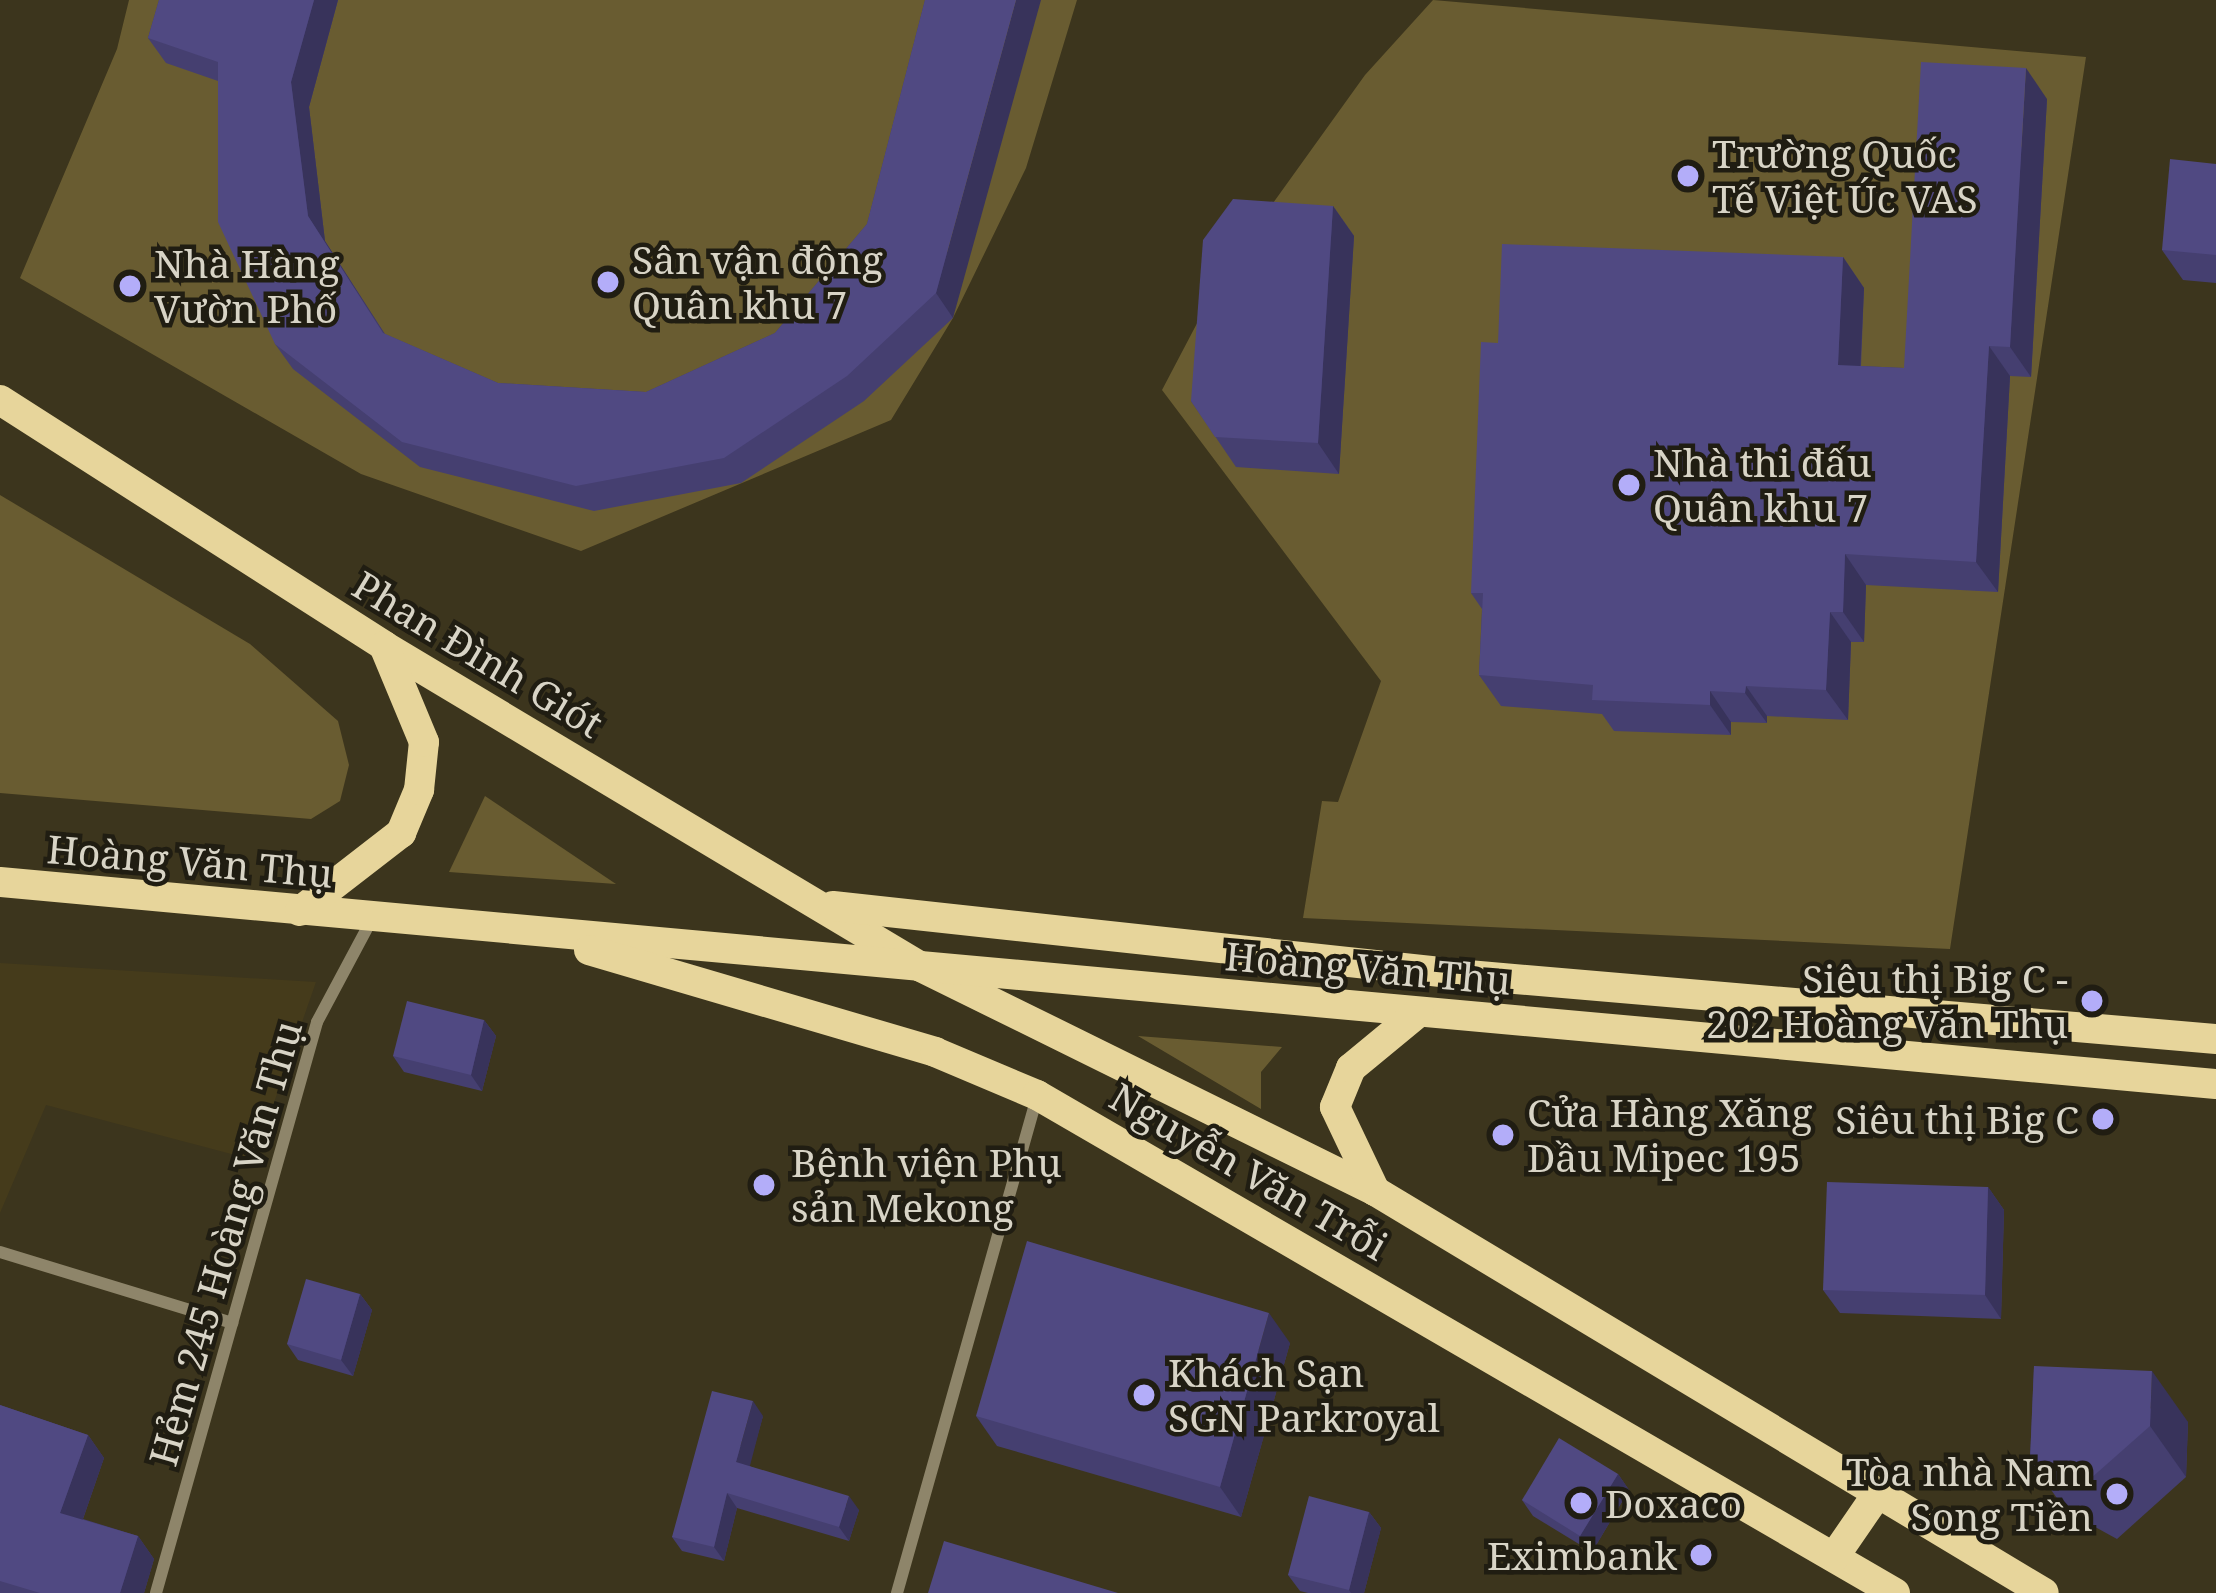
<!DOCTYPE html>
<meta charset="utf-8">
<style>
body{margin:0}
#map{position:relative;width:2216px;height:1593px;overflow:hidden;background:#3c351d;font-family:"Noto Serif",serif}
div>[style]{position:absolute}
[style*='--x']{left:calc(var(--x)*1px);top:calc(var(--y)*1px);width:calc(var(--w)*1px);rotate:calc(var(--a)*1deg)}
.built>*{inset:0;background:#453b1b}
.green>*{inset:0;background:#695c31}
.street>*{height:12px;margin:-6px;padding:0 6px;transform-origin:6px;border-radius:6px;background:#8e856a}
.primary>*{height:30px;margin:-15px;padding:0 15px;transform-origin:15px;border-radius:15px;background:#e7d59b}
.wall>*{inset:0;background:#453f70}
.shaded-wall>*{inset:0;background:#38335b}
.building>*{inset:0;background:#504982}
.dots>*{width:33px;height:33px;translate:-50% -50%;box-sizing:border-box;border:6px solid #201d12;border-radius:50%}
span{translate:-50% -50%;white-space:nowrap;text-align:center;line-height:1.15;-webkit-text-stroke:9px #201d12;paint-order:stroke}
.poi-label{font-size:39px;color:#d8d4c6}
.left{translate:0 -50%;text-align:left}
.right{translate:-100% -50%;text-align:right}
.street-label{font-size:39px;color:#d8d4c6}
</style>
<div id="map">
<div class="built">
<div style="clip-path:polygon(0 963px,316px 982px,254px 1160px,46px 1105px,0 1213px)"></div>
</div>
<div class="green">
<div style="clip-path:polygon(129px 0,1077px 0,1026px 168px,953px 318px,891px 420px,581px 551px,361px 474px,20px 278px,117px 49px)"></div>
<div style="clip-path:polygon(1433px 0,2086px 57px,1950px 949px,1303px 918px,1322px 801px,1338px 802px,1381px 681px,1162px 390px,1225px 270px,1365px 75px)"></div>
<div style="clip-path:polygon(0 495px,250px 644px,338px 721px,349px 765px,340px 801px,311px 819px,0 793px)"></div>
<div style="clip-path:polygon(485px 796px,616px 884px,449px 872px)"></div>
<div style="clip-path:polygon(1138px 1036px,1282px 1047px,1261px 1072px,1261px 1109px)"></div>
</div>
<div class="street">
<div style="--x:0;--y:1252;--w:243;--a:17"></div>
<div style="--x:156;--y:1593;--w:593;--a:-74.25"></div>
<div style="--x:317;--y:1022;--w:119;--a:-61.9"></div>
<div style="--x:897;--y:1593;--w:515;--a:-74.24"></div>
</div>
<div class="primary">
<div style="--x:0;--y:400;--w:456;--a:32.6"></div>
<div style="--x:384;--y:646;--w:626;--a:30.87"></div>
<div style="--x:921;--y:967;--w:506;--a:26.26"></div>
<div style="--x:1375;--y:1191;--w:780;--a:31"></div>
<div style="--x:0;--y:882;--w:2225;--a:5.21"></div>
<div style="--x:833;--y:906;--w:639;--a:6.2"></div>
<div style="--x:1468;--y:975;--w:751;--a:4.89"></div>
<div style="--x:300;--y:911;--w:128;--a:-37.7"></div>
<div style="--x:401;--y:833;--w:47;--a:-67.3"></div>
<div style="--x:419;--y:790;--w:48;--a:-84.1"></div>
<div style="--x:424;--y:742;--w:104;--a:-112.6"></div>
<div style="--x:589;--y:950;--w:361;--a:16.4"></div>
<div style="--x:935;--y:1052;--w:111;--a:22.9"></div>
<div style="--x:1037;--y:1095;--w:992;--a:30.13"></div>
<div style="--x:1375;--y:1191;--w:93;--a:-115.5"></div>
<div style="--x:1335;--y:1107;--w:42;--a:-67.7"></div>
<div style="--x:1351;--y:1068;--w:88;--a:-39.5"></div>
<div style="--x:1834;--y:1557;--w:78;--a:-55.5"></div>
</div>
<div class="wall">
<div style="clip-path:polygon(159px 0,338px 0,309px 107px,325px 241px,385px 334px,498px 383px,646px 392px,775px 333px,867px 224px,925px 0,953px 318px,864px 401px,741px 483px,594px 511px,420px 467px,293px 369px,275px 344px,218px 81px,166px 63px,148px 38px)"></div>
<div style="clip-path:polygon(2047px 99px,2031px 377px,2010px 376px,1998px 592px,1866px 585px,1864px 642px,1851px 642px,1848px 720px,1767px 716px,1767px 723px,1731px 722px,1731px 735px,1614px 731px,1602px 714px,1501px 706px,1479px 675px,1482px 609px,1471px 593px,1843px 257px,1864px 288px,1861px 366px,1904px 368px)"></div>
<div style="clip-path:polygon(2216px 164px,2216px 283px,2183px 280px,2162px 250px)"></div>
<div style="clip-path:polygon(1333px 206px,1354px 236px,1339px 474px,1236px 467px,1191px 401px)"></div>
<div style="clip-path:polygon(484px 1020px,496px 1036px,482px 1091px,404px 1072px,393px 1056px)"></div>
<div style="clip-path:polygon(1988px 1187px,2004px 1210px,2001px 1319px,1840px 1313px,1823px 1290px)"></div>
<div style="clip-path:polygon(360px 1294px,372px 1310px,353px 1376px,298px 1360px,287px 1344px)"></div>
<div style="clip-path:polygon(1290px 1343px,1241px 1517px,997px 1446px,976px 1416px)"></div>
<div style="clip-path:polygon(2034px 1366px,2188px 1422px,2186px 1477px,2117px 1539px,2066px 1511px,2030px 1460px)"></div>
<div style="clip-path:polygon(0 1405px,88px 1435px,104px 1458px,83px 1519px,138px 1536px,154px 1559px,144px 1593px,0 1593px)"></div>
<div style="clip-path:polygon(763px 1416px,749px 1466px,859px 1510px,849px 1541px,737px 1508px,724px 1561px,682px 1551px,672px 1537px)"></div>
<div style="clip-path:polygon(1618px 1474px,1629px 1490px,1592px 1552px,1533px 1516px,1522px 1500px)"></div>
<div style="clip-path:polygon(1369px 1512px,1381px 1528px,1364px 1593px,1308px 1593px,1300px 1591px,1288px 1575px)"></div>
</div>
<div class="shaded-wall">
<div style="clip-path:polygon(314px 0,338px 0,309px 107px,325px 241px,400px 358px,308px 216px,291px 82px)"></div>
<div style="clip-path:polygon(1016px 0,1041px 0,953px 318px,936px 293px)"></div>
<div style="clip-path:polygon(2026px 68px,2047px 99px,2031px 377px,2010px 347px)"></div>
<div style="clip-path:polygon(1333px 206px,1354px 236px,1339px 474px,1318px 443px)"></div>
<div style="clip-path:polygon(1843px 257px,1864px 288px,1859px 395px,1838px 365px)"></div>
<div style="clip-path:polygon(1989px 346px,2010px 376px,1998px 592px,1976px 562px)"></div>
<div style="clip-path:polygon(1845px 554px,1866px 585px,1864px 642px,1843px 612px)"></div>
<div style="clip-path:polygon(1830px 612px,1851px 642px,1848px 720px,1826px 690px)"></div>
<div style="clip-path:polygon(1746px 686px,1767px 716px,1767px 723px,1745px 693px)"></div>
<div style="clip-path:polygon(1710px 691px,1731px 722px,1731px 735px,1710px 705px)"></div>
<div style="clip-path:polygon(484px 1020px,496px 1036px,482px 1091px,471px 1075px)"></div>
<div style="clip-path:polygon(1988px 1187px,2004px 1210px,2001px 1319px,1985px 1295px)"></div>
<div style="clip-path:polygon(360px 1294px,372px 1310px,353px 1376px,341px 1360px)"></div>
<div style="clip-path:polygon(1269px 1313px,1290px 1343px,1241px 1517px,1220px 1487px)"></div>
<div style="clip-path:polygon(2152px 1371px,2188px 1422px,2186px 1477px,2150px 1426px)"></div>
<div style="clip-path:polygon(753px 1401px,763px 1416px,747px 1477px,736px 1462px)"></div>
<div style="clip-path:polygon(88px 1435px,104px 1458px,77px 1536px,60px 1513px)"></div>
<div style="clip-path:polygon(1618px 1474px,1629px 1490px,1592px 1552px,1580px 1536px)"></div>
<div style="clip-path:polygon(727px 1493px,737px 1508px,724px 1561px,714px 1547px)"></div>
<div style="clip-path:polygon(849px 1496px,859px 1510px,849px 1541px,839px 1527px)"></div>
<div style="clip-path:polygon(1369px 1512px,1381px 1528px,1364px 1593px,1351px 1593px,1349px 1590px)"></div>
<div style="clip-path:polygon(138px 1536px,154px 1559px,144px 1593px,120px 1593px)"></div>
</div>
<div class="building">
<div style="clip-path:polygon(159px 0,314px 0,291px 82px,308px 216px,383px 333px,498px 383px,646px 392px,775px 333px,867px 224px,925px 0,1016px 0,936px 293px,847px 376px,724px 458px,576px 486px,402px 442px,275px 344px,218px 222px,218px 62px,148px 38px)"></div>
<div style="clip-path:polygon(1921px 62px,2026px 68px,2010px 347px,1989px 346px,1976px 562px,1845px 554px,1843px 612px,1830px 612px,1826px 690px,1746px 686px,1745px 693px,1710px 691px,1710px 705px,1592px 700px,1593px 685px,1479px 675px,1483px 593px,1471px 593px,1481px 342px,1498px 343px,1502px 244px,1843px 257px,1838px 365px,1904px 368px)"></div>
<div style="clip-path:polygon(2170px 159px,2216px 164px,2216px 255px,2162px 250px)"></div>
<div style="clip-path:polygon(1233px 199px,1333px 206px,1318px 443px,1215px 437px,1191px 401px,1203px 240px)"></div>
<div style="clip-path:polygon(407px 1001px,484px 1020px,471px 1075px,393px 1056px)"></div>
<div style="clip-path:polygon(1827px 1182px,1988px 1187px,1985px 1295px,1823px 1290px)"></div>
<div style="clip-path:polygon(1027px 1241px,1269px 1313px,1220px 1487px,976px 1416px)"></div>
<div style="clip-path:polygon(306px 1279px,360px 1294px,341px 1360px,287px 1344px)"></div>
<div style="clip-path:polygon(2034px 1366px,2152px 1371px,2150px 1426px,2081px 1487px,2030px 1460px)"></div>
<div style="clip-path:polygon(712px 1391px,753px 1401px,736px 1462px,849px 1496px,839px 1527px,727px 1493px,714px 1547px,672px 1537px)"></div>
<div style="clip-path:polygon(0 1405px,88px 1435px,60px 1513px,138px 1536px,120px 1593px,40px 1593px,0 1581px)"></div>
<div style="clip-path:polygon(1559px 1438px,1618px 1474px,1580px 1536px,1522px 1500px)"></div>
<div style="clip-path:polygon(1309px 1496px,1369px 1512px,1349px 1590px,1288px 1575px)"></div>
<div style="clip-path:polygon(944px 1541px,1118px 1593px,928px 1593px)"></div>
</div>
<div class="dots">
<div style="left:1688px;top:176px;background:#b3adf9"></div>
<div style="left:608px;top:282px;background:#b3adf9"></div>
<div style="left:130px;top:286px;background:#b3adf9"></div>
<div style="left:1629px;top:485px;background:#b3adf9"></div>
<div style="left:2092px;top:1001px;background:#b3adf9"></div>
<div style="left:2103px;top:1119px;background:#b3adf9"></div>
<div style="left:1503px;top:1135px;background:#b3adf9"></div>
<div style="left:764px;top:1185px;background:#b3adf9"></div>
<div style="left:1144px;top:1395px;background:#b3adf9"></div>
<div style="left:2117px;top:1494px;background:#b3adf9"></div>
<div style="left:1581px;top:1503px;background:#b3adf9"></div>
<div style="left:1701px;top:1555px;background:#b3adf9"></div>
</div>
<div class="poi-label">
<span class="left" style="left:1712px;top:176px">Trường Quốc<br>Tế Việt Úc VAS</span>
<span class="left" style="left:632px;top:282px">Sân vận động<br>Quân khu 7</span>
<span class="left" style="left:154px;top:286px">Nhà Hàng<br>Vườn Phố</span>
<span class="left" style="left:1653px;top:485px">Nhà thi đấu<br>Quân khu 7</span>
<span class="right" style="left:2068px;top:1001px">Siêu thị Big C -<br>202 Hoàng Văn Thụ</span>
<span class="left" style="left:1527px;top:1135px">Cửa Hàng Xăng<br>Dầu Mipec 195</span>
<span class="right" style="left:2079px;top:1119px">Siêu thị Big C</span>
<span class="left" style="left:791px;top:1185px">Bệnh viện Phụ<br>sản Mekong</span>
<span class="left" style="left:1168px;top:1395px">Khách Sạn<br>SGN Parkroyal</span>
<span class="right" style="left:2093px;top:1494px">Tòa nhà Nam<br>Song Tiền</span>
<span class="left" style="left:1605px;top:1503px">Doxaco</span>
<span class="right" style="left:1677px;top:1555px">Eximbank</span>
</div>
<div class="street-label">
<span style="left:478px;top:654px;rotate:31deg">Phan Đình Giót</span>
<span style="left:190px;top:861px;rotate:5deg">Hoàng Văn Thụ</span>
<span style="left:1368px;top:968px;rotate:5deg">Hoàng Văn Thụ</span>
<span style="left:1249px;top:1171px;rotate:30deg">Nguyễn Văn Trỗi</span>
<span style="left:225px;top:1243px;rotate:-74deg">Hẻm 245 Hoàng Văn Thụ</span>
</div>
</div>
